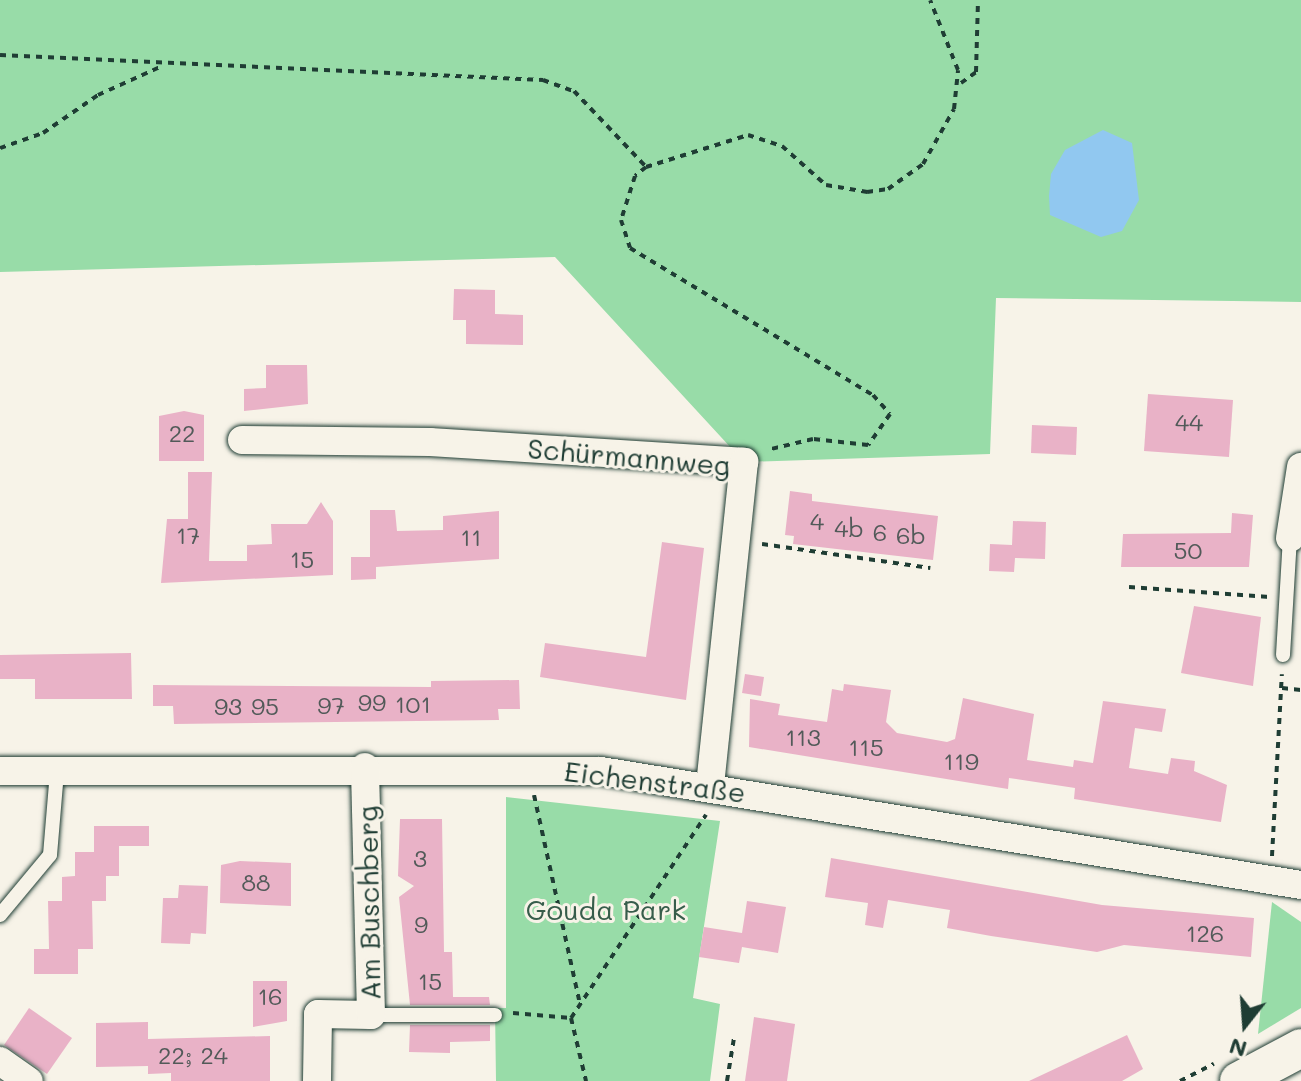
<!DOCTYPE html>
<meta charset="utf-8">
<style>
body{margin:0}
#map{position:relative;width:1301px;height:1081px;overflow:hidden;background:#f7f3e8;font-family:Mali,sans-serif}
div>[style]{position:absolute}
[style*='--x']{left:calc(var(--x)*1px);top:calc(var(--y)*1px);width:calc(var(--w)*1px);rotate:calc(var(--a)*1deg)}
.green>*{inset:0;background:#98dca8}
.water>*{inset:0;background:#91c8f0}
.building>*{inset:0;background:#e9b2c7}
.path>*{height:4px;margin-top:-2px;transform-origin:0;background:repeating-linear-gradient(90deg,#1f3d34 0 6px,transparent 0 12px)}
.roads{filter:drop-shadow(0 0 2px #1f3d34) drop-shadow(0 0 2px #1f3d34)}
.lane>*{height:14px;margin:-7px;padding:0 7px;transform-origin:7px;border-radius:7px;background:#f7f3e8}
.street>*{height:28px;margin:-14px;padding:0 14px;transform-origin:14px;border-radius:14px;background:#f7f3e8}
.secondary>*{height:38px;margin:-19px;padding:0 19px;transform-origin:19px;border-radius:19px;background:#f7f3e8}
span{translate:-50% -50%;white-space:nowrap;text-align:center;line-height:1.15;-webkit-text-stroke:6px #f7f3e8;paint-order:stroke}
.number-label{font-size:24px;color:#525a59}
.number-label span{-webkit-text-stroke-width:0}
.street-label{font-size:28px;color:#1f3d34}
.park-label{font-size:28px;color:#375d4b}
.north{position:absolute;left:1205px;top:985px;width:80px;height:80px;-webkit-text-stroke:6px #f7f3e8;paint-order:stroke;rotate:197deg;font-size:22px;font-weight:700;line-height:32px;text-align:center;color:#1f3d34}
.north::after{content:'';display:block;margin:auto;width:28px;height:36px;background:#1f3d34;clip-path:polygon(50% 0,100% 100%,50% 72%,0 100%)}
</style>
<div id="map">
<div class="green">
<div style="clip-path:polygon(0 0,1301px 0,1301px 302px,996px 298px,990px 454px,744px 462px,555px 257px,0 272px)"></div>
<div style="clip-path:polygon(506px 797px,720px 821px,693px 998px,720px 1004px,710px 1081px,496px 1081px,495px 1008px,506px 1008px)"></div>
<div style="clip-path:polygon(1272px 902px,1301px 922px,1301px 1008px,1258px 1034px)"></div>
</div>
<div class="water">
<div style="clip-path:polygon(1103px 130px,1132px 143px,1139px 200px,1122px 231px,1101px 237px,1050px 215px,1049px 196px,1051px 174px,1065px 150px)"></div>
</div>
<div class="building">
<div style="clip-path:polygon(454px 289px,495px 290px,495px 314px,523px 315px,523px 345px,466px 344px,466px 320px,453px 320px)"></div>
<div style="clip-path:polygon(266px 365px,307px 365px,308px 404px,244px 411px,244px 389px,266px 388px)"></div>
<div style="clip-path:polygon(1148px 394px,1233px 400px,1229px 457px,1144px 451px)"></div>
<div style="clip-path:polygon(184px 411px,204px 415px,204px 461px,159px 461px,159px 416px)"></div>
<div style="clip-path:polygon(1032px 425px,1077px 427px,1076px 455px,1031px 453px)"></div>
<div style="clip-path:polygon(188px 472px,212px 472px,209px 561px,247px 561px,247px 545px,272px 544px,271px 524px,307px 524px,321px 502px,333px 521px,333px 575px,161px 583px,167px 519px,188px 519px)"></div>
<div style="clip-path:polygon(790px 491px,812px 494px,812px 501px,938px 516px,933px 560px,793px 544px,794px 536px,785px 535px)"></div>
<div style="clip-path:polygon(370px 510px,395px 510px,397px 531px,443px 530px,443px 516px,499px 511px,499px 559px,376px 567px,376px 579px,351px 580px,351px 557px,370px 557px)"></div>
<div style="clip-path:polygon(1232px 513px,1253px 515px,1249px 567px,1121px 567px,1123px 534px,1231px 533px)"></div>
<div style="clip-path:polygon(1013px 521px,1046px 522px,1045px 559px,1015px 558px,1014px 572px,989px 571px,990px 544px,1012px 545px)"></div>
<div style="clip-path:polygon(662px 542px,704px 548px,686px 700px,540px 677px,545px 643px,646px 657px)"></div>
<div style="clip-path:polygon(1194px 606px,1261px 617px,1253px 686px,1181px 673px)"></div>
<div style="clip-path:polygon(131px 653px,132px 699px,35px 699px,35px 679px,0 679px,0 655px)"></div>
<div style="clip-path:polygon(745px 674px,764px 677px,761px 696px,742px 693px)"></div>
<div style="clip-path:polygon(519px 680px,520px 709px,498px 709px,499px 720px,174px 724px,173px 706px,153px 706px,153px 685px,431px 687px,431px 681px)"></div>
<div style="clip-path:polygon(844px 684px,891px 690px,886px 722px,897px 733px,947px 742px,955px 739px,963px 698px,1034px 714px,1027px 760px,1073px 767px,1074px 760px,1093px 763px,1103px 701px,1166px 709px,1162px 732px,1135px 728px,1129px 768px,1168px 774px,1171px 758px,1195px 761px,1194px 771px,1227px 785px,1221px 822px,1074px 799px,1075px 788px,1009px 778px,1008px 789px,749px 747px,750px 699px,780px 704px,778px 715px,827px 722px,832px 689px,843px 691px)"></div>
<div style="clip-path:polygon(400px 819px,442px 819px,444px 952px,452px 952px,453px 997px,489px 997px,490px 1005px,410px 1005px,399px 897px,414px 886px,398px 876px)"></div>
<div style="clip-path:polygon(94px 826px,149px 826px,149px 846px,119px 846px,119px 876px,106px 876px,106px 901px,92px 901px,93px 949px,78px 949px,78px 974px,34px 974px,34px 949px,49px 949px,48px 901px,62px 901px,62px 877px,75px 876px,75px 852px,94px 852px)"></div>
<div style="clip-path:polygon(831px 858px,1102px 905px,1254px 918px,1251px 957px,1124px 945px,1097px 952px,991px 936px,947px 928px,950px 910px,888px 900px,883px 928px,865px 925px,868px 903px,825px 897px)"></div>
<div style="clip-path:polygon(240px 861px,291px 863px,291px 906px,220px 903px,221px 865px)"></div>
<div style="clip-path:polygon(179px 885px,208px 886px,206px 934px,191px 933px,190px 944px,161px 943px,163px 898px,178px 898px)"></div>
<div style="clip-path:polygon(747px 901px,786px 907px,778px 953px,742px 947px,739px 963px,699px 957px,704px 927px,742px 933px)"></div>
<div style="clip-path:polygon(253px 981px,287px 981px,287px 1021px,253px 1027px)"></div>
<div style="clip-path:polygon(29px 1008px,72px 1038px,47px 1074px,4px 1045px)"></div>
<div style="clip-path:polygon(754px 1017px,795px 1024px,787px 1081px,745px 1081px)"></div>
<div style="clip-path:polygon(148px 1022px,148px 1039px,270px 1036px,270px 1081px,171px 1081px,171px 1073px,148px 1074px,148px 1066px,96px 1067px,96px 1023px)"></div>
<div style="clip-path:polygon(410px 1025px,490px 1025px,490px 1041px,450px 1042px,450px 1053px,409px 1052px)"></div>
<div style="clip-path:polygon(1127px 1035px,1143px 1069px,1122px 1081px,1029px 1081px)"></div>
</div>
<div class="path">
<div style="--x:0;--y:55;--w:544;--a:2.64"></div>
<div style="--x:543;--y:80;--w:33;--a:20"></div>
<div style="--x:574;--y:91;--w:105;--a:46.5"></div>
<div style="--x:646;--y:167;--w:107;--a:-17.4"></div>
<div style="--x:748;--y:135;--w:36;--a:18"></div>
<div style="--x:782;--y:146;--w:59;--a:41.6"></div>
<div style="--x:826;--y:185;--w:42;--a:9.7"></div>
<div style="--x:867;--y:192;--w:21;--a:-8"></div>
<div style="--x:888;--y:189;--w:43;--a:-35.5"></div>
<div style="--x:923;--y:164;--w:63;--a:-60.6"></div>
<div style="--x:954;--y:109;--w:39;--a:-84"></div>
<div style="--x:958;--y:70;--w:75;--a:-111.8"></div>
<div style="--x:961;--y:83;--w:19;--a:-36"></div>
<div style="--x:976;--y:72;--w:72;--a:-88.4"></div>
<div style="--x:0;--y:148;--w:46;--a:-19.2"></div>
<div style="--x:43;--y:133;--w:67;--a:-34.6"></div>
<div style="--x:98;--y:95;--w:68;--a:-24.3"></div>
<div style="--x:646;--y:167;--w:14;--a:141"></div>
<div style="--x:635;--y:176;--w:46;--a:107.7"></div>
<div style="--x:621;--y:220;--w:29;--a:72"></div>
<div style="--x:630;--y:248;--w:284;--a:31.2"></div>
<div style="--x:873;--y:395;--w:25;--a:48"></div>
<div style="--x:890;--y:414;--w:38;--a:125"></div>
<div style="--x:868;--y:445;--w:55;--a:-173.8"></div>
<div style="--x:813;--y:439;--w:47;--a:166.6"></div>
<div style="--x:762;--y:544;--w:170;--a:8.1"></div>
<div style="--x:1129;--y:587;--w:141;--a:4.1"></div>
<div style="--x:1282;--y:688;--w:19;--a:6"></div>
<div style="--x:534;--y:795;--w:210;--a:77.6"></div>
<div style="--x:1272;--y:856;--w:182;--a:-86.9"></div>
<div style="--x:513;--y:1013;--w:58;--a:4.9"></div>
<div style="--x:571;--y:1018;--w:244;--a:-56.4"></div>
<div style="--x:571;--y:1018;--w:65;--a:76.6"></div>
<div style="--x:727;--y:1081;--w:44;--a:-80.8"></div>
<div style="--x:1180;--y:1081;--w:38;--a:-27"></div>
</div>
<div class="roads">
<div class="lane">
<div style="--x:1283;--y:655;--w:117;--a:-86.6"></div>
<div style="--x:0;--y:915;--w:78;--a:-50.2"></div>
<div style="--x:50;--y:855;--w:84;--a:-85.2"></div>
<div style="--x:371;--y:1015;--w:124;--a:0"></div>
</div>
<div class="street">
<div style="--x:242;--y:440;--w:188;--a:0.6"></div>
<div style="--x:430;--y:442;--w:315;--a:3.6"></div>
<div style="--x:744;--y:462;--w:325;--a:96"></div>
<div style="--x:1290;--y:538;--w:72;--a:-81.2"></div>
<div style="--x:0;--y:771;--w:601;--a:0"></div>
<div style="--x:601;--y:771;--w:709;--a:9.25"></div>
<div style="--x:0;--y:1061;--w:35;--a:35"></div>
<div style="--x:317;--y:1081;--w:67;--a:-89.1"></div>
<div style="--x:318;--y:1014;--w:53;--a:1.1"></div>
<div style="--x:371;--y:1015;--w:248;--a:-91.4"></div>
</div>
<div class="secondary">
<div style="--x:1239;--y:1081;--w:70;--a:-28"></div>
</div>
</div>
<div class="number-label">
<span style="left:1189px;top:422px">44</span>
<span style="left:182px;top:433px">22</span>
<span style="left:817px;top:521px">4</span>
<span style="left:849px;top:528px">4b</span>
<span style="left:880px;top:532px">6</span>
<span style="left:188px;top:535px">17</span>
<span style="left:911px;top:535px">6b</span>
<span style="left:471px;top:537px">11</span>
<span style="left:1188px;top:550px">50</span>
<span style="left:302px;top:559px">15</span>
<span style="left:372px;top:702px">99</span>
<span style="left:413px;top:704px">101</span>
<span style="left:331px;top:705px">97</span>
<span style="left:228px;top:706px">93</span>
<span style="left:265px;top:706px">95</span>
<span style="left:803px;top:737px">113</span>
<span style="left:866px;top:747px">115</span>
<span style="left:961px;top:761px">119</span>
<span style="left:420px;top:858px">3</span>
<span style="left:256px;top:882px">88</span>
<span style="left:421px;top:924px">9</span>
<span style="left:1205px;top:933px">126</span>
<span style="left:430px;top:981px">15</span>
<span style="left:270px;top:996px">16</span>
<span style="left:193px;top:1055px">22; 24</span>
</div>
<div class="street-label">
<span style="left:629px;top:456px;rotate:5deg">Schürmannweg</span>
<span style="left:655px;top:781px;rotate:7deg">Eichenstraße</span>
<span style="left:368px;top:903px;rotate:-91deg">Am Buschberg</span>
</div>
<div class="park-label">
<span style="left:606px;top:909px">Gouda Park</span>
</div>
<div class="north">N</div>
</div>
